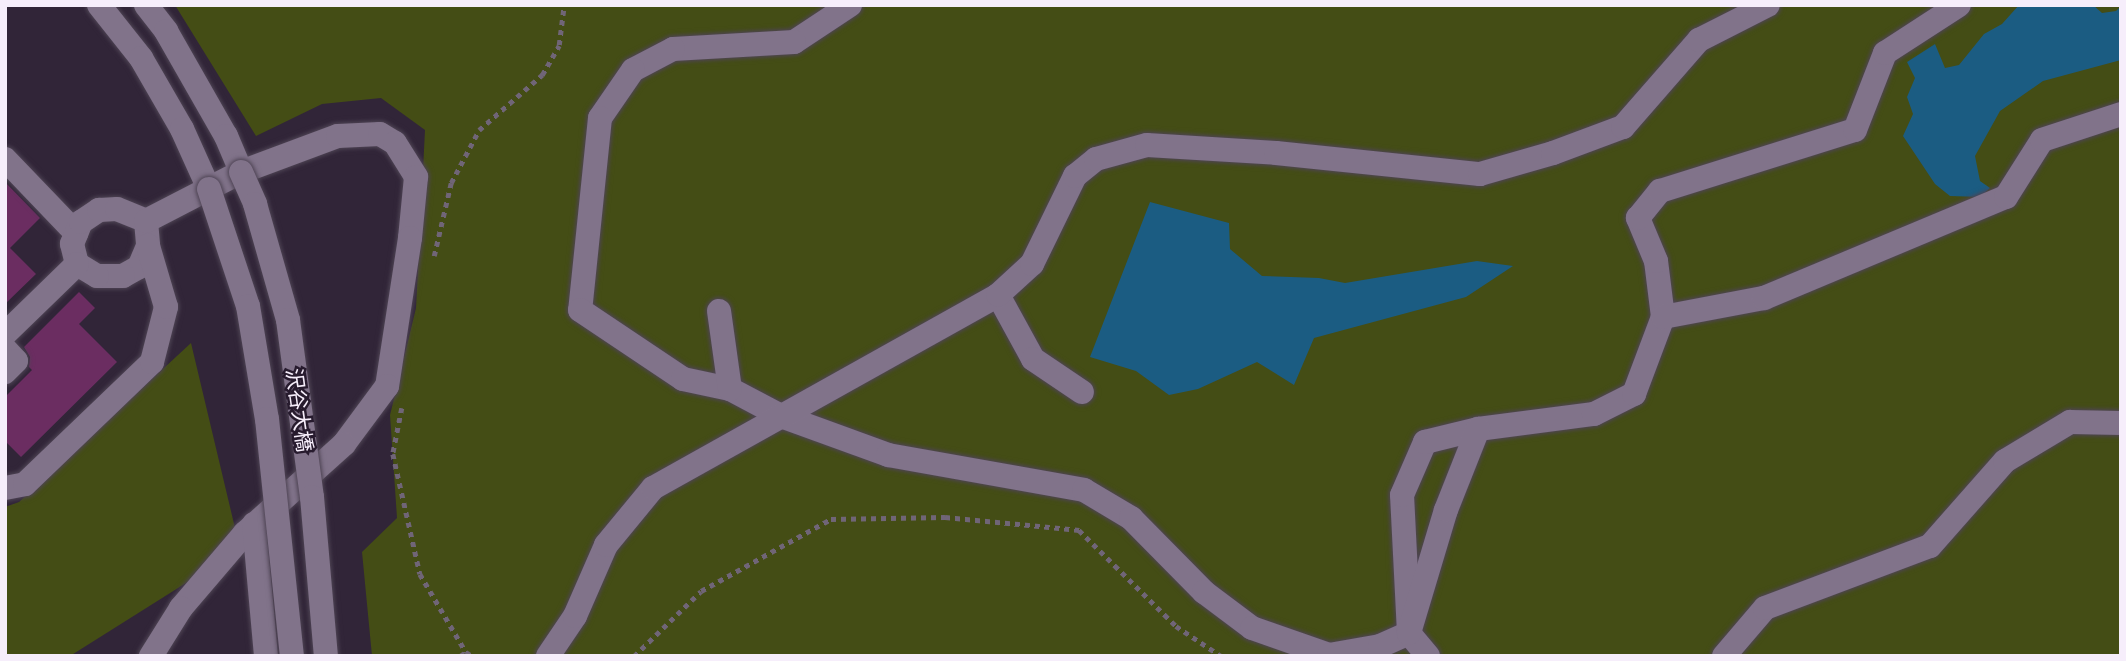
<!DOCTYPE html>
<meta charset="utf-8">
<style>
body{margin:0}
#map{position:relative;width:2126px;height:661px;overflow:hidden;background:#312538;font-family:"Asap Condensed","Noto Sans JP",sans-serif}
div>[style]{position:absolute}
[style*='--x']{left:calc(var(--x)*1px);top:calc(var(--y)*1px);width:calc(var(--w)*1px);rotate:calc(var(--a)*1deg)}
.green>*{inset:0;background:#444d15}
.water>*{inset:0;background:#1b5c82}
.building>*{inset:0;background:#6b2d61}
.path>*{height:4.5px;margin-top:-2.25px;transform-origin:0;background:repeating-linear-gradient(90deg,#706577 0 5px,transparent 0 10px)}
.roads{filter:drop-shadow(0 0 2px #4e4454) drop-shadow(0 0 2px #4e4454)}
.minor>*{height:24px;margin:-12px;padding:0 12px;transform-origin:12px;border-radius:12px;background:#81738a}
.bridges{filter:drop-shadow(0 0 2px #4e4454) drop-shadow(0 0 2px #4e4454)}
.minor-bridge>*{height:24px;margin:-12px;padding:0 12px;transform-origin:12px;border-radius:12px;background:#81738a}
span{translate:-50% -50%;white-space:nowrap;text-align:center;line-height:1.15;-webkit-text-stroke:5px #271b2e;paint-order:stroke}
.street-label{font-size:21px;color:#f6eefb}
.frame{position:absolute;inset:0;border:7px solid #f6eefb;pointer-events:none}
</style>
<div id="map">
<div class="green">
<div style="clip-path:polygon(175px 5px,2121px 5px,2121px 656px,372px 656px,362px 552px,397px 518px,390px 415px,416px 308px,425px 130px,381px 98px,322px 104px,256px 136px)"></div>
<div style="clip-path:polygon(191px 343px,240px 549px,70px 656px,5px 656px,5px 507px,19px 502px)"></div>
</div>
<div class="water">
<div style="clip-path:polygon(2019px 5px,2093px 5px,2102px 13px,2116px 11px,2121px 6px,2121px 60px,2043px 81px,2000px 111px,1975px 156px,1980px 181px,1990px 188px,1980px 197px,1950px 196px,1935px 184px,1903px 136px,1913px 114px,1907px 97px,1915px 78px,1907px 62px,1935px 44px,1945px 68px,1959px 65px,1984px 34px,2002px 24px)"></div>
<div style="clip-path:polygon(1150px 202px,1229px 223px,1230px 249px,1262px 276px,1319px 278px,1345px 283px,1477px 261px,1513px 266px,1466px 297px,1314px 338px,1294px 385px,1257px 362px,1198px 389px,1169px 395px,1136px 371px,1090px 357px)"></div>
</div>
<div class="building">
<div style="clip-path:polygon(5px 182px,40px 218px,10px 248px,36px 274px,5px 304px)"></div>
<div style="clip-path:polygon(79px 292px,95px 308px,79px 324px,117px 362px,21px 457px,5px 441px,5px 397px,32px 370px,29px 367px,30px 357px,24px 347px)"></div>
</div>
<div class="path">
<div style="--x:434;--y:256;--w:75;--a:-76.9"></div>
<div style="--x:451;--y:183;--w:60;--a:-62.2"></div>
<div style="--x:479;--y:130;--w:84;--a:-41.1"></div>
<div style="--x:542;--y:75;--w:34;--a:-60"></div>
<div style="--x:559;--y:45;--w:40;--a:-82.9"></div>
<div style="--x:402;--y:408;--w:47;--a:101.1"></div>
<div style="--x:393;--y:454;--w:123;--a:77.3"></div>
<div style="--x:420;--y:574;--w:91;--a:59.5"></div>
<div style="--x:460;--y:656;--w:7;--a:-34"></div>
<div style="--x:466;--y:652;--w:7;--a:34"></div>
<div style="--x:634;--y:656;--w:93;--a:-44.1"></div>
<div style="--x:701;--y:591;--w:149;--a:-29"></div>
<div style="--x:831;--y:519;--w:114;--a:-1"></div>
<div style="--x:945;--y:517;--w:135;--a:5.5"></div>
<div style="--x:1079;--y:530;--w:136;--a:44.7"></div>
<div style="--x:1176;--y:626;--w:54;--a:33.7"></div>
</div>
<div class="roads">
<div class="minor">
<div style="--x:99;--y:5;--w:68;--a:51.6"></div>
<div style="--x:141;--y:58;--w:82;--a:60"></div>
<div style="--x:182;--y:129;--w:66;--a:65.8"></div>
<div style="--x:146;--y:5;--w:33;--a:52"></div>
<div style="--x:166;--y:31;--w:121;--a:60.3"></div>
<div style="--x:226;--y:136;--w:39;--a:67"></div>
<div style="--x:850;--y:5;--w:67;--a:146.5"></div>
<div style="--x:794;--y:42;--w:121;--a:176.7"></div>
<div style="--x:673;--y:49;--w:45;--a:152.3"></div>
<div style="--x:633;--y:70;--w:58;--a:124.5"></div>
<div style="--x:600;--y:118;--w:193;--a:95.9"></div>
<div style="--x:580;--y:310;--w:124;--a:33.8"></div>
<div style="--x:683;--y:379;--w:48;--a:12"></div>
<div style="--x:730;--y:389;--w:58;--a:27.9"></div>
<div style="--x:781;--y:416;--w:114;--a:20"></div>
<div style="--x:888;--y:455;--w:199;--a:10.1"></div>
<div style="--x:1084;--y:490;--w:55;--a:30.8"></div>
<div style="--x:1131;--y:518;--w:104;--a:45.4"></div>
<div style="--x:1204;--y:592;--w:60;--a:36.9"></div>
<div style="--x:1252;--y:628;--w:82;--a:19.3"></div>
<div style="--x:1329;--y:655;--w:52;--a:-10"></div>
<div style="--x:1380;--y:646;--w:32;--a:-24"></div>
<div style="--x:1409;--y:633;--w:138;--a:-92.9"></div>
<div style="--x:1402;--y:495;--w:58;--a:-66.5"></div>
<div style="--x:1425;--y:442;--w:55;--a:-13.8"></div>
<div style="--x:1478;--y:429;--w:117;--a:-7.4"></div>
<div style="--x:1594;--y:414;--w:45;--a:-26.6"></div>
<div style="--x:1634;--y:394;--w:82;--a:-69.4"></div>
<div style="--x:1663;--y:317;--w:56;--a:-97.1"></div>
<div style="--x:1656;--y:261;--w:47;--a:-112.7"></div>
<div style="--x:1638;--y:218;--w:35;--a:-51"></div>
<div style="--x:1660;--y:191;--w:204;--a:-17.4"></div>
<div style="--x:1855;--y:130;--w:83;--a:-68.7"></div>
<div style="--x:1885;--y:53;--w:88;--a:-33"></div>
<div style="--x:5;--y:159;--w:103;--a:46.2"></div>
<div style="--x:146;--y:221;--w:25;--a:85"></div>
<div style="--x:148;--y:246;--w:23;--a:113"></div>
<div style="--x:139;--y:267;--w:18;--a:151"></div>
<div style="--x:123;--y:276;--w:26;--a:180"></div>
<div style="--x:97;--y:276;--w:23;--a:-149"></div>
<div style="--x:77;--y:264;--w:21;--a:-104"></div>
<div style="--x:72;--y:244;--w:24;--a:-68"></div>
<div style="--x:81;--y:222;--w:22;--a:-34"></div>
<div style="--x:99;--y:210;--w:18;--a:-3"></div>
<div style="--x:117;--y:209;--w:31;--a:22"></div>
<div style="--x:146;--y:221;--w:107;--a:-27.3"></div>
<div style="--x:241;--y:172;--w:103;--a:-20.4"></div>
<div style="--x:338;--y:136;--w:42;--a:-2.7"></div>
<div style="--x:380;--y:134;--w:17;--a:31"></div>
<div style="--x:395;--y:143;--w:40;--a:58"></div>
<div style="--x:416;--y:177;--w:61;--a:95.6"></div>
<div style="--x:410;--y:238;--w:150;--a:98.8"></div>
<div style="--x:387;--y:386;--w:72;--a:126.6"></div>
<div style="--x:344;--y:444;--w:133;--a:138"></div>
<div style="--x:245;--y:533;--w:99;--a:130.5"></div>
<div style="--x:181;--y:608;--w:57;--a:122"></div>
<div style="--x:998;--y:295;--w:73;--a:61.3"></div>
<div style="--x:1033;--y:359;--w:59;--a:34"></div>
<div style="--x:719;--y:311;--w:79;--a:82"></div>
<div style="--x:1663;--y:317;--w:103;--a:-10.7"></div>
<div style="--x:1764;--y:298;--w:262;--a:-22.7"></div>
<div style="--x:2006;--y:197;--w:67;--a:-57.7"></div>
<div style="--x:2042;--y:140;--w:83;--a:-18.2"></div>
<div style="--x:5;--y:334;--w:100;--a:-44.2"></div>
<div style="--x:5;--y:349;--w:16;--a:47"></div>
<div style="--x:16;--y:361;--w:16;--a:135"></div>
<div style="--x:5;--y:488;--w:20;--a:-11"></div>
<div style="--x:25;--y:484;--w:176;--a:-43.8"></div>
<div style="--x:152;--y:362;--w:57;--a:-75.7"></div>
<div style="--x:166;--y:307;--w:64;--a:-106.4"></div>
<div style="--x:254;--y:524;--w:133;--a:84.8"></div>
<div style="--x:548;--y:656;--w:48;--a:-56"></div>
<div style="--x:575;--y:616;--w:77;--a:-66.4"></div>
<div style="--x:606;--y:545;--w:74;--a:-50.5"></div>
<div style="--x:653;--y:488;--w:395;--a:-29.2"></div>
<div style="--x:998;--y:295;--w:46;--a:-42.4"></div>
<div style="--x:1032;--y:264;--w:98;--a:-64"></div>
<div style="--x:1075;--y:176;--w:27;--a:-39"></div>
<div style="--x:1096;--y:159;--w:53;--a:-15.4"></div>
<div style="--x:1147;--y:145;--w:129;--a:3.5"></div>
<div style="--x:1276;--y:153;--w:205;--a:5.9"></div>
<div style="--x:1480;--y:174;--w:76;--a:-16"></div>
<div style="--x:1553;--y:153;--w:75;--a:-20.4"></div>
<div style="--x:1623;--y:127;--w:116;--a:-48.9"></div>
<div style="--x:1699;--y:40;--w:77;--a:-26.9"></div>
<div style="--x:1428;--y:656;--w:30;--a:-130"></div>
<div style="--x:1409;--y:633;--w:128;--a:-73.3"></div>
<div style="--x:1446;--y:510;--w:87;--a:-68.4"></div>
<div style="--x:1724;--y:656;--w:63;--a:-49.5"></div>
<div style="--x:1765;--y:608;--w:176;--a:-20.6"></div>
<div style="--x:1930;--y:546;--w:113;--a:-48.6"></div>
<div style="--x:2005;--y:461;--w:76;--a:-31"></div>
<div style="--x:2070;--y:422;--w:51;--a:1.1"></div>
</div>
</div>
<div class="bridges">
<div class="minor-bridge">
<div style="--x:241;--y:172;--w:35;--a:66"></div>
<div style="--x:255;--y:204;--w:121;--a:74.1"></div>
<div style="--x:288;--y:320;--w:179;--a:82.3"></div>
<div style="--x:312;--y:497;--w:160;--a:85"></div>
<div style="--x:209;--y:189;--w:123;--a:71.6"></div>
<div style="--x:248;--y:306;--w:115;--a:80.5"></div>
<div style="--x:267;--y:419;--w:238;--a:84"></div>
</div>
</div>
<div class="street-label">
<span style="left:300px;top:410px;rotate:82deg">沢谷大橋</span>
</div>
<div class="frame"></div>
</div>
